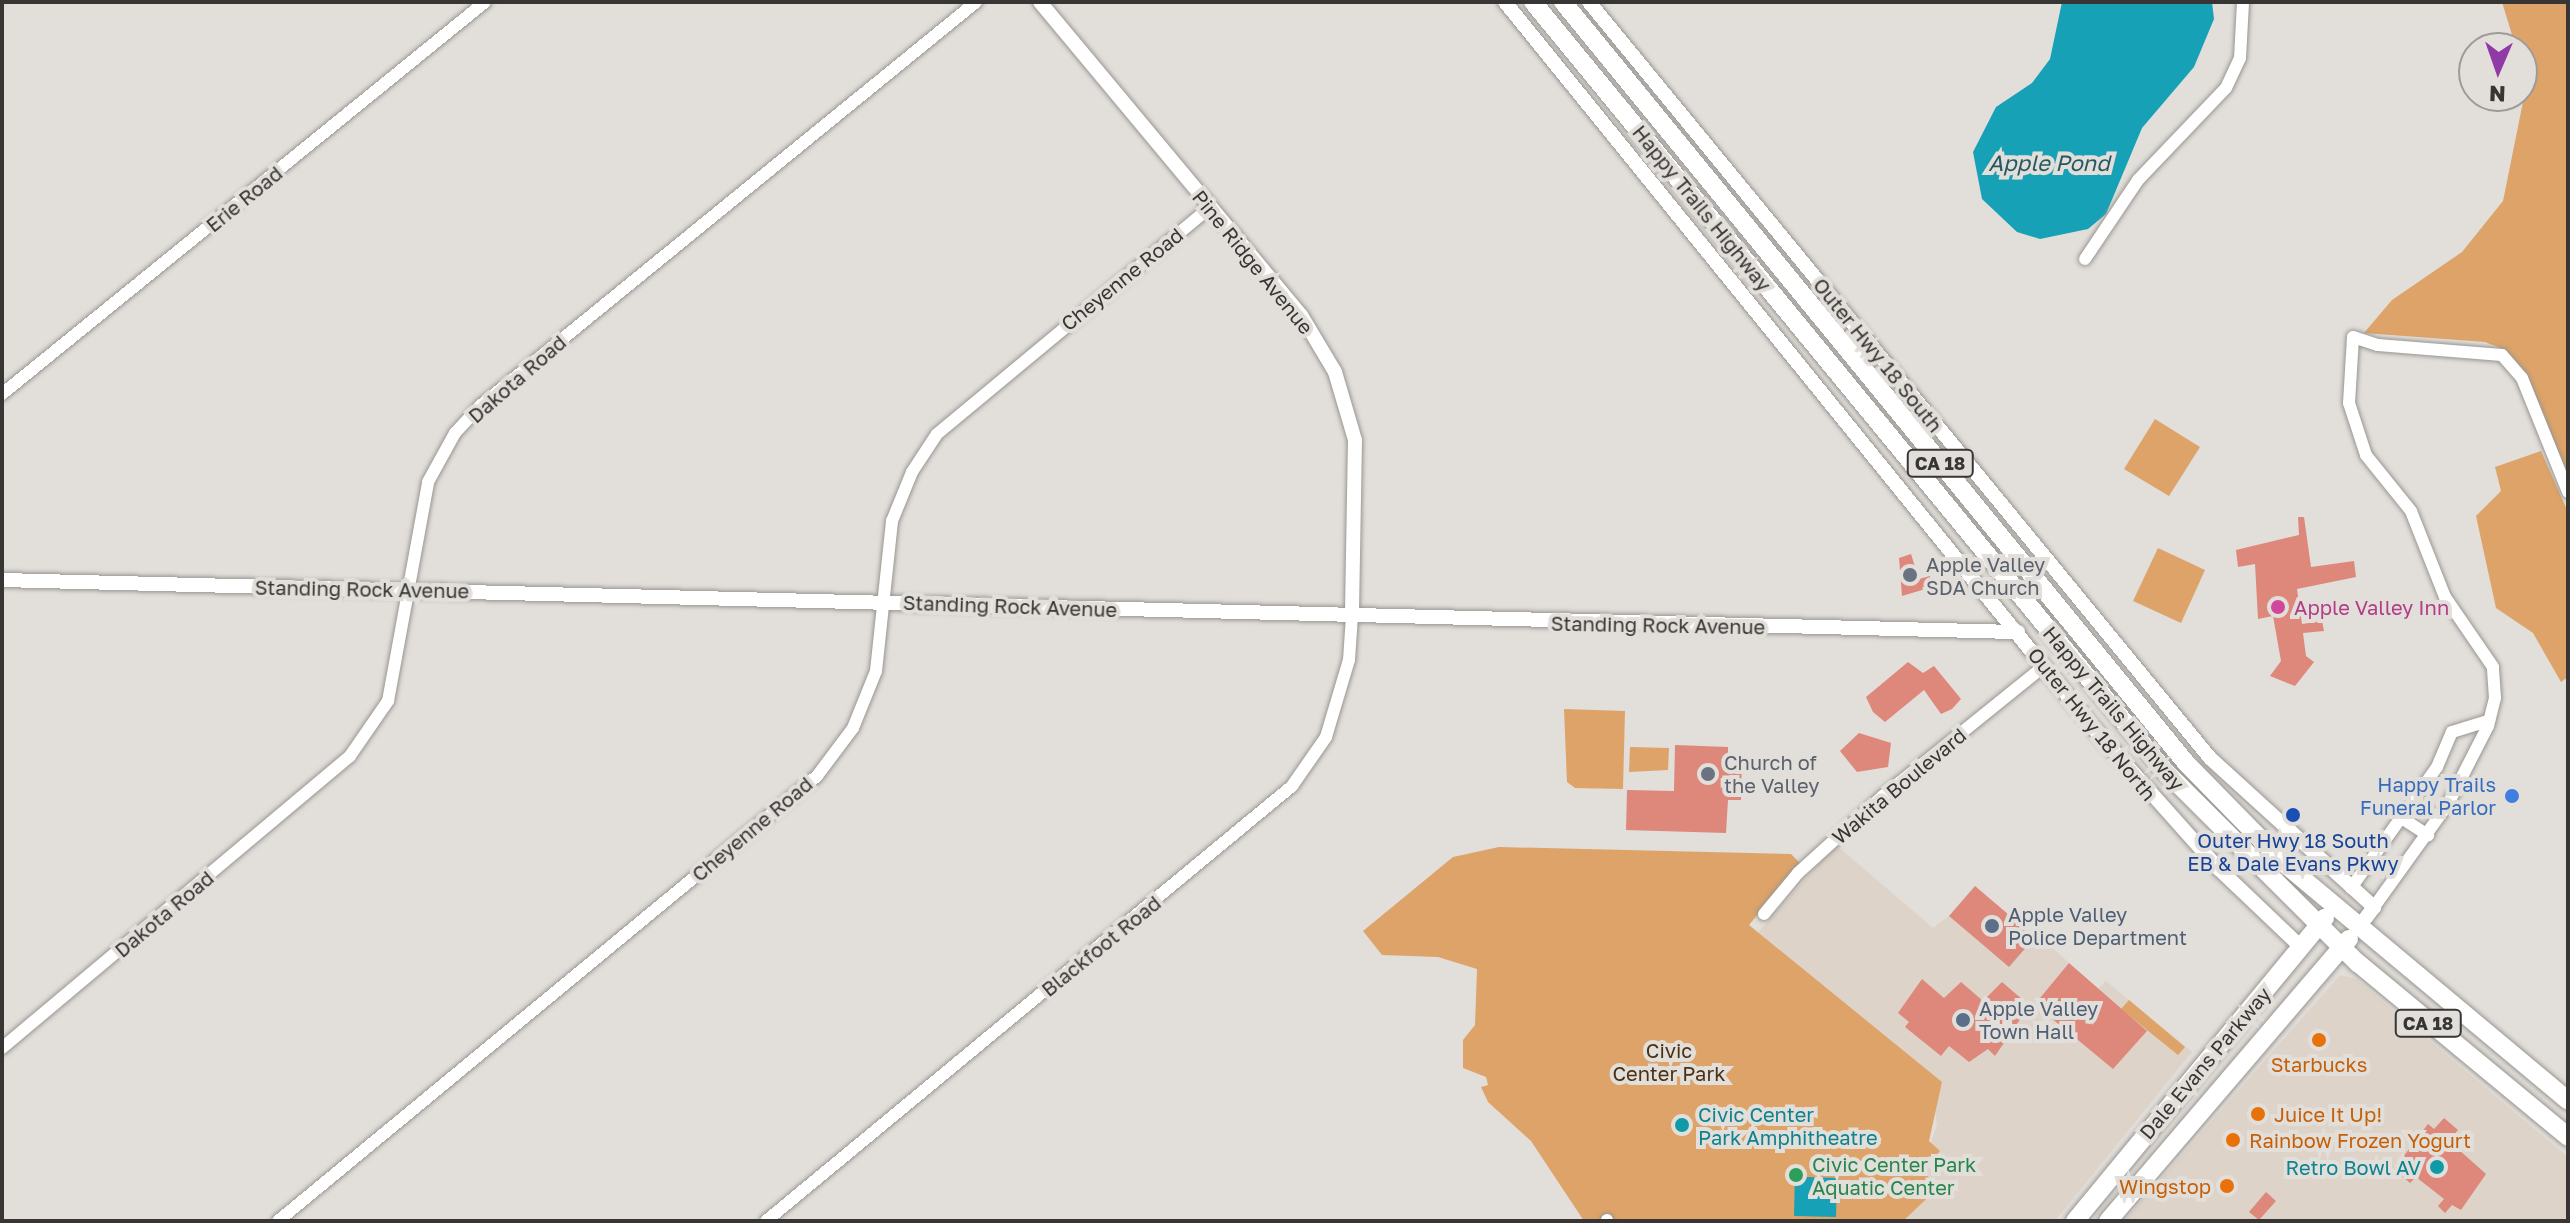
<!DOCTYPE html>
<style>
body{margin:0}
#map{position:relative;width:2570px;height:1223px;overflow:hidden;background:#e2deda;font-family:"Golos Text",sans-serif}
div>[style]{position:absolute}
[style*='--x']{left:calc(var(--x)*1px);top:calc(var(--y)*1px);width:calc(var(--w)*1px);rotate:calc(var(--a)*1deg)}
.built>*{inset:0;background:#ddd3c9}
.green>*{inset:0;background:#dea368}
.water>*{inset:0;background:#17a1b6}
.building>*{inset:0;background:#de877b}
.roads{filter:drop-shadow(0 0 2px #999692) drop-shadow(0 0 2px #999692)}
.minor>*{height:12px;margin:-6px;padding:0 6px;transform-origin:6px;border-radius:6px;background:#fff}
.tertiary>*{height:14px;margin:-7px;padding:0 7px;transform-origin:7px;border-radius:7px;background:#fff}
.primary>*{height:18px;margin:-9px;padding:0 9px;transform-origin:9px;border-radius:9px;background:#fff}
.dots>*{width:22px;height:22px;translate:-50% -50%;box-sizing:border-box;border:4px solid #e2deda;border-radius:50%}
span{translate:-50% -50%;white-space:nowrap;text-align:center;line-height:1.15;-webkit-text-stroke:8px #e2deda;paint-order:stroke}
.shield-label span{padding:2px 6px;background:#e2deda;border:2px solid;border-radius:6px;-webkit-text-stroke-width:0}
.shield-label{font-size:18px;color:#373634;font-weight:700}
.street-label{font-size:20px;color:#373634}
.worship-label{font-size:20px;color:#5b616d}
.left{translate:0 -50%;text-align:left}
.hotel-label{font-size:20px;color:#b23c85}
.shop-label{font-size:20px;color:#366cbe}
.right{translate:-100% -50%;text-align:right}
.transit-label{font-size:20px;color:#164399}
.service-label{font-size:20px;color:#4e5e75}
.park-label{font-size:20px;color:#4a3015}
.food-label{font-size:20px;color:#c56008}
.culture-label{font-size:20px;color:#0d838f}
.leisure-label{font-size:20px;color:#27864d}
.water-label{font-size:22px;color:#275963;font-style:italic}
.frame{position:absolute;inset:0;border:4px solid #373634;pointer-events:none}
.north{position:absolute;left:2458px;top:32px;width:80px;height:80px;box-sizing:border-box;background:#e2deda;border:2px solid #9e9b98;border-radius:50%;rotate:182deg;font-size:22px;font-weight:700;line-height:32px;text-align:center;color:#373634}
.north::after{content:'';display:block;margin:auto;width:28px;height:36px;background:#903aa7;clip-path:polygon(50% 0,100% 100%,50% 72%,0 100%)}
</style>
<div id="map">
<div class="built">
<div style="clip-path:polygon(1836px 845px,1933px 928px,1949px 916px,2009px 967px,2037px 934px,2098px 989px,2106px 981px,2192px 1052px,2055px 1221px,1903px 1221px,1924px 1195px,1921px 1171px,1937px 1125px,1934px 1101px,1941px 1082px,1758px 932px)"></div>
<div style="clip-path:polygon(2340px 975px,2356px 979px,2568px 1157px,2568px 1221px,2124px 1221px)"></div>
</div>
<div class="green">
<div style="clip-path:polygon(2502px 2px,2568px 2px,2568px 478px,2520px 368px,2503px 349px,2485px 342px,2364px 333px,2392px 300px,2462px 252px,2503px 201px,2526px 87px,2522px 48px,2516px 48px)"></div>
<div style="clip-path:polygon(2155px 419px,2200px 447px,2169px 496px,2124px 469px)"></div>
<div style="clip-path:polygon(2541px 451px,2568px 512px,2568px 677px,2561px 682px,2533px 633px,2496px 608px,2476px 516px,2501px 491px,2495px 467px)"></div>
<div style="clip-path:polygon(2158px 548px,2205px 570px,2181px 623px,2133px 601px)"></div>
<div style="clip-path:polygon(1564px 709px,1625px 711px,1623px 789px,1575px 788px,1567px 782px)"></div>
<div style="clip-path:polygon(1630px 747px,1669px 748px,1668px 770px,1629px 772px)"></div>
<div style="clip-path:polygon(1499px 847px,1791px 854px,1800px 863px,1749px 925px,1942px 1082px,1929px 1141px,1940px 1151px,1922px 1171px,1939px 1187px,1903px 1221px,1584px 1221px,1531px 1141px,1488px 1102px,1481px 1087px,1488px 1085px,1486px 1077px,1463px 1068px,1463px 1040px,1475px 1025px,1477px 969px,1438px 957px,1382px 955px,1363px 931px,1453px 857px)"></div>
<div style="clip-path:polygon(2129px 1000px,2185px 1047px,2178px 1055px,2121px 1009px)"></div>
</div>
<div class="water">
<div style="clip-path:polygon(2062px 2px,2212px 2px,2214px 19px,2194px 67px,2142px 128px,2106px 214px,2088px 229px,2040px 239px,2017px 232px,1982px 199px,1973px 152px,1996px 107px,2032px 83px,2050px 59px)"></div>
<div style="clip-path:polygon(1795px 1168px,1805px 1168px,1806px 1177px,1837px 1178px,1836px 1217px,1794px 1216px)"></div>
</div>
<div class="building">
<div style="clip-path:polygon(2298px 517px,2304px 517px,2311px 567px,2354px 561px,2356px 577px,2297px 589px,2302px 624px,2322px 621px,2324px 631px,2303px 633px,2306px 656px,2314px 662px,2295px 686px,2270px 676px,2281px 661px,2273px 616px,2258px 619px,2255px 564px,2238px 567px,2236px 550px,2299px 535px)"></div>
<div style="clip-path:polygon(1911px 554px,1919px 579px,1930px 576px,1932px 587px,1902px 596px,1899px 558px)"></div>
<div style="clip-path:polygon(1908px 662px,1923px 673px,1934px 666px,1961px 699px,1952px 709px,1941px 714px,1924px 690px,1885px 722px,1873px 712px,1866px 697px)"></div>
<div style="clip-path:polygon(1859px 733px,1891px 743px,1888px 767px,1857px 772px,1840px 751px)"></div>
<div style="clip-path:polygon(1675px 745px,1728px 747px,1728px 757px,1742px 757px,1741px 800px,1728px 800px,1726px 833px,1626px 830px,1627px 790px,1674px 791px)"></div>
<div style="clip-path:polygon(1975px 886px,2035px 937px,2009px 967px,1949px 916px)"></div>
<div style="clip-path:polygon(2069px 963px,2147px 1031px,2113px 1069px,2049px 1016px,2055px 1009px,2040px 998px)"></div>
<div style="clip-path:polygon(1922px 979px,1944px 998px,1961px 982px,1983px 1001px,2002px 982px,2023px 1000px,2015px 1013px,2021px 1018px,1995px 1056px,1988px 1049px,1969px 1062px,1949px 1046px,1941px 1056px,1905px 1027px,1909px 1022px,1898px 1013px)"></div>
<div style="clip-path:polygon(2444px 1118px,2458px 1130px,2449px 1141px,2486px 1174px,2461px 1210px,2452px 1205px,2445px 1213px,2438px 1206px,2444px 1199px,2416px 1177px,2410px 1183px,2394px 1169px,2428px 1124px,2434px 1129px)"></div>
<div style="clip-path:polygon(2266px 1192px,2276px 1201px,2259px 1220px,2249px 1212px)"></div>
</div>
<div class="roads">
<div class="minor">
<div style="--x:2085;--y:259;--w:95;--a:-56.1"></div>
<div style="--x:2138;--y:180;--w:127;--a:-46.3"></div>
<div style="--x:2226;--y:88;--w:33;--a:-65"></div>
<div style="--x:2240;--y:58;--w:56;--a:-86.9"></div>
<div style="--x:2;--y:394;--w:622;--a:-39.06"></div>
<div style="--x:2403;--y:819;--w:30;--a:33"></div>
<div style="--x:2351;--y:888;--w:148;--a:-54.6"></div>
<div style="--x:2437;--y:767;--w:38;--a:-67"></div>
<div style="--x:2452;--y:732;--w:39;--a:-17"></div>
<div style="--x:2374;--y:907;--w:127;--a:-54.3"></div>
<div style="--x:2448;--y:804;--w:88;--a:-62.9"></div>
<div style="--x:2488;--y:726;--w:29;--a:-76"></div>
<div style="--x:2495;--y:698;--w:31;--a:-94"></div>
<div style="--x:2493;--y:667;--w:85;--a:-124.4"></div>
<div style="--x:2445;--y:597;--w:92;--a:-111.6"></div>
<div style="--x:2411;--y:511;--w:72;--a:-128.8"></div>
<div style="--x:2366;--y:455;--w:55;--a:-108.1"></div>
<div style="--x:2349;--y:403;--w:66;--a:-86.5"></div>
<div style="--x:2353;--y:337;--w:26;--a:18"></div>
<div style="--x:2378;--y:345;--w:124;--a:4.6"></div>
<div style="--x:2502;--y:355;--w:30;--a:49"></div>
<div style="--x:2522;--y:378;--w:123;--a:68"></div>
<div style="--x:1764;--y:914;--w:53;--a:-50.3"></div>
<div style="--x:1798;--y:873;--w:115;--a:-42.2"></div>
<div style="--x:1883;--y:796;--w:206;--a:-38.9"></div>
<div style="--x:2;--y:1048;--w:454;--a:-40"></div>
<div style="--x:350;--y:756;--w:67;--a:-55.4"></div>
<div style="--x:388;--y:701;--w:223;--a:-79.6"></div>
<div style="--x:428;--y:482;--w:56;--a:-61.1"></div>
<div style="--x:455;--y:433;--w:37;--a:-47"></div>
<div style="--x:480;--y:406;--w:640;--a:-39.16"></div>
<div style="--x:1607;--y:1220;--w:1;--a:90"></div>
<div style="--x:278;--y:1221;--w:699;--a:-39.54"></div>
<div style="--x:817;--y:776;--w:60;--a:-53.1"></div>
<div style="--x:853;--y:728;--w:61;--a:-68"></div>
<div style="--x:876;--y:671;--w:151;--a:-83.9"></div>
<div style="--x:892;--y:521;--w:53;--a:-67.8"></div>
<div style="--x:912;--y:472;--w:45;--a:-56.7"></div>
<div style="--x:937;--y:434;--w:354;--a:-39.7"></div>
<div style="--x:766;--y:1221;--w:683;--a:-39.59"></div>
<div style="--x:1292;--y:786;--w:60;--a:-55.2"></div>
<div style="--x:1326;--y:737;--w:80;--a:-73.4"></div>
<div style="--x:1349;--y:660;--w:44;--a:-86.1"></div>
</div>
<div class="tertiary">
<div style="--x:1040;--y:2;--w:408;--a:50.2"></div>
<div style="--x:1301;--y:315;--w:66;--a:59.2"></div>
<div style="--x:1335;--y:372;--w:71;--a:73.6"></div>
<div style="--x:1355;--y:440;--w:176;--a:91"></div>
<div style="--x:1505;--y:2;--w:938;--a:50.97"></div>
<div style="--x:2096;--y:731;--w:185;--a:48.3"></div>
<div style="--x:2219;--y:869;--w:113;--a:43.6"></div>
<div style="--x:1589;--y:2;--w:978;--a:50.6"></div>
<div style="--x:2210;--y:758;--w:222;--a:42.3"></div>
<div style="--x:2374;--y:907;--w:25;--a:127"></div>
<div style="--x:2;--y:580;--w:2017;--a:1.48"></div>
</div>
<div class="primary">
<div style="--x:1533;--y:2;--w:994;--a:50.59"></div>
<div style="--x:2164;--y:770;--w:274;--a:44.9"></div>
<div style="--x:2358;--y:963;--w:273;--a:39.6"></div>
<div style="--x:1563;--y:2;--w:983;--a:50.69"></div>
<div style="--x:2186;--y:763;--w:141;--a:45.6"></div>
<div style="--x:2285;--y:864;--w:369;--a:39.9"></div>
<div style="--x:2075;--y:1221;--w:393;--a:-50.5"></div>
<div style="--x:2108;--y:1221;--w:371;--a:-49.5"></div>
</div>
</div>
<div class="dots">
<div style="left:1910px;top:575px;background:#6b7280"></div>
<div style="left:2278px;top:607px;background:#d1479c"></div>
<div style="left:1708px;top:774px;background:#6b7280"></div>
<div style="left:2512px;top:796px;background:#3f7fe0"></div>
<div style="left:2293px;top:815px;background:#1a4fb4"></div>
<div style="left:1992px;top:926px;background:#5c6f8a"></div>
<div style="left:1963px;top:1020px;background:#5c6f8a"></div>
<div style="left:2319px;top:1040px;background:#e8710a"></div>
<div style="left:2258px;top:1114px;background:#e8710a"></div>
<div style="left:1682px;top:1125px;background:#0f9aa8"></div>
<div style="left:2233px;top:1140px;background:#e8710a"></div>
<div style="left:2437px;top:1167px;background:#0f9aa8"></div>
<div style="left:1796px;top:1175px;background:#2e9e5b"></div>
<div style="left:2227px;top:1186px;background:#e8710a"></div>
</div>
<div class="shield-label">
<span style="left:1940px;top:463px">CA 18</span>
<span style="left:2428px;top:1023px">CA 18</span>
</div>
<div class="street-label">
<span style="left:244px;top:199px;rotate:-39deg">Erie Road</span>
<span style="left:1702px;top:208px;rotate:51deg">Happy Trails Highway</span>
<span style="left:1253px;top:262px;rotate:51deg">Pine Ridge Avenue</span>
<span style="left:1122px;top:279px;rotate:-39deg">Cheyenne Road</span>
<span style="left:1878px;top:355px;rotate:51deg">Outer Hwy 18 South</span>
<span style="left:517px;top:379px;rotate:-41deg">Dakota Road</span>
<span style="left:362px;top:589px;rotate:1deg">Standing Rock Avenue</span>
<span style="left:1010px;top:606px;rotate:2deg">Standing Rock Avenue</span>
<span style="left:1658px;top:625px;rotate:1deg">Standing Rock Avenue</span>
<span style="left:2114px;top:708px;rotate:50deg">Happy Trails Highway</span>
<span style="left:2092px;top:724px;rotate:51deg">Outer Hwy 18 North</span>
<span style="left:1899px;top:786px;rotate:-40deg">Wakita Boulevard</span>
<span style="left:752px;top:829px;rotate:-40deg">Cheyenne Road</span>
<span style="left:164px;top:914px;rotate:-40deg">Dakota Road</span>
<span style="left:1101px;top:946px;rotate:-39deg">Blackfoot Road</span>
<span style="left:2205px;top:1063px;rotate:-50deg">Dale Evans Parkway</span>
</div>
<div class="worship-label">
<span class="left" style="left:1926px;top:576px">Apple Valley<br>SDA Church</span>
<span class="left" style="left:1724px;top:774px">Church of<br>the Valley</span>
</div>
<div class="hotel-label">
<span class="left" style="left:2294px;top:607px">Apple Valley Inn</span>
</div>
<div class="shop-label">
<span class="right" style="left:2496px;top:796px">Happy Trails<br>Funeral Parlor</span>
</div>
<div class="transit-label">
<span style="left:2293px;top:852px">Outer Hwy 18 South<br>EB &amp; Dale Evans Pkwy</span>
</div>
<div class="service-label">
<span class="left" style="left:2008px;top:926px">Apple Valley<br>Police Department</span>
<span class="left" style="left:1979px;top:1020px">Apple Valley<br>Town Hall</span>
</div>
<div class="park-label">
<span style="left:1669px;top:1062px">Civic<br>Center Park</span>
</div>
<div class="food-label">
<span style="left:2319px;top:1064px">Starbucks</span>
<span class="left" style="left:2274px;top:1114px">Juice It Up!</span>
<span class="left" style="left:2249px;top:1140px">Rainbow Frozen Yogurt</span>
<span class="right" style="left:2211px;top:1186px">Wingstop</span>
</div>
<div class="culture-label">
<span class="left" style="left:1698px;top:1126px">Civic Center<br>Park Amphitheatre</span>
<span class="right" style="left:2421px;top:1167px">Retro Bowl AV</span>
</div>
<div class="leisure-label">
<span class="left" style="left:1812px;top:1176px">Civic Center Park<br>Aquatic Center</span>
</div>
<div class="water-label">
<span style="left:2049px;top:163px">Apple Pond</span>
</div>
<div class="frame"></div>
<div class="north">N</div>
</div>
